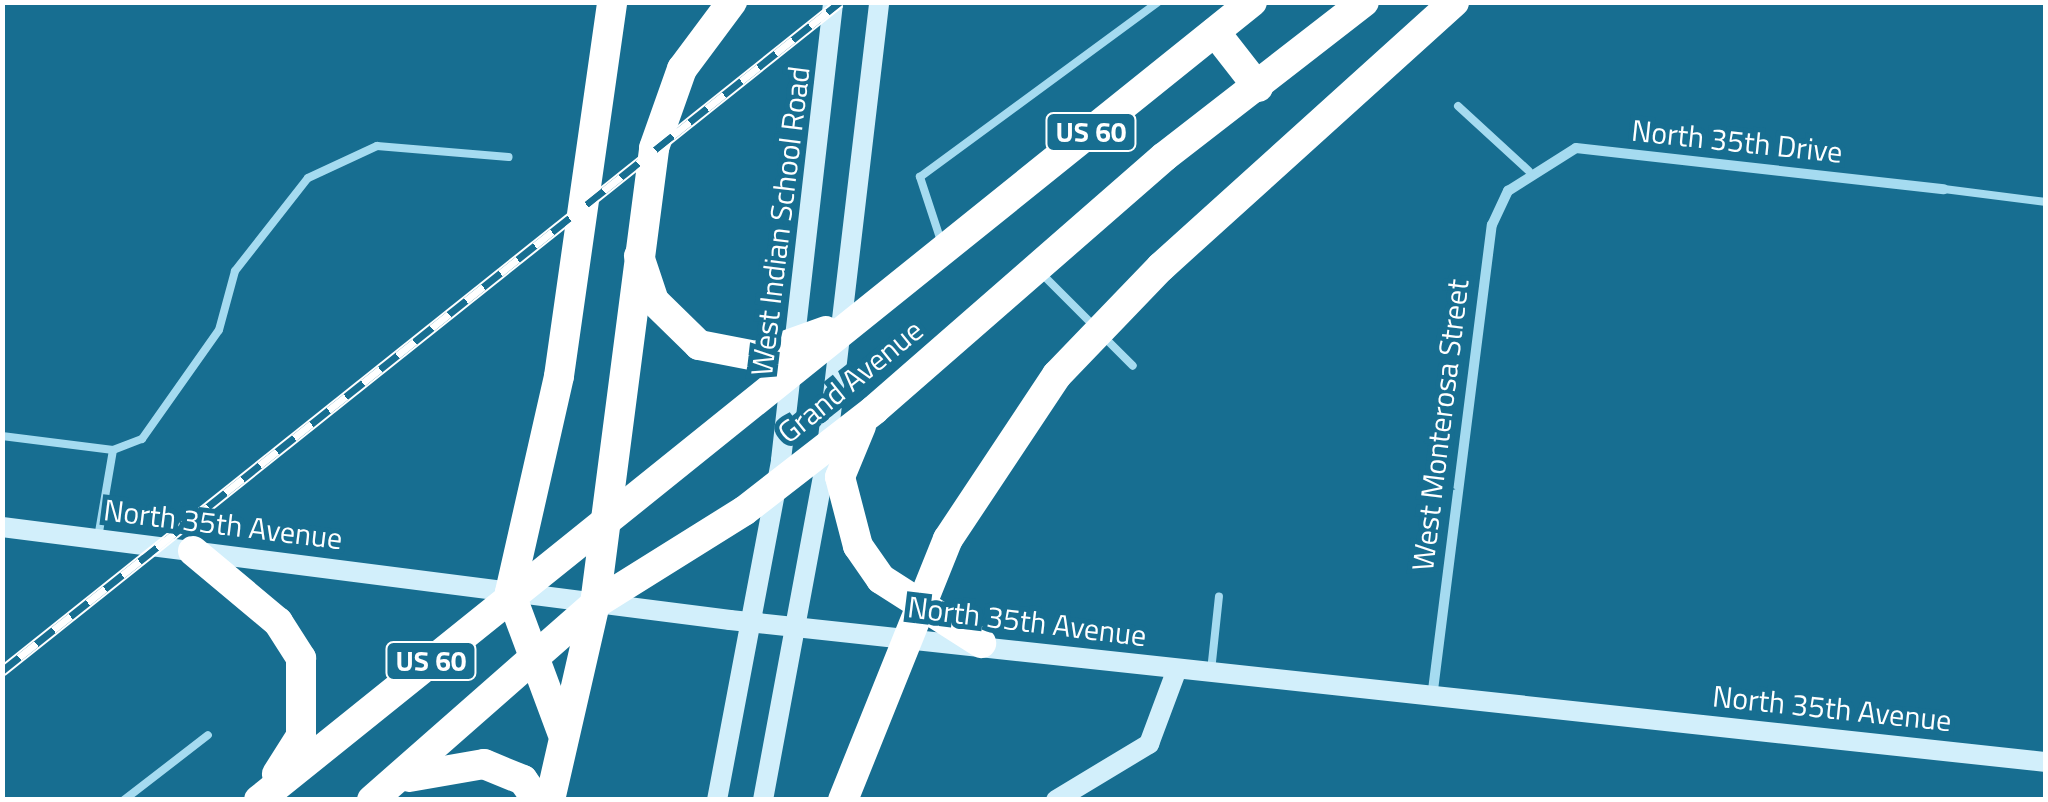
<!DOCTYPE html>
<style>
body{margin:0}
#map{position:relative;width:2048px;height:802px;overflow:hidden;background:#176e91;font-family:"Titillium Web",sans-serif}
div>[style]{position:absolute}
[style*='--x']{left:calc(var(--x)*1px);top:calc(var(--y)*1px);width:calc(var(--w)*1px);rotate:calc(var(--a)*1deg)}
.lane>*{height:8px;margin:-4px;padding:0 4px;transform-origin:4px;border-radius:4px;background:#a5dbf0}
.street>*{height:10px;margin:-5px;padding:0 5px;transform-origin:5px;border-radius:5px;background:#a5dbf0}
.secondary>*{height:20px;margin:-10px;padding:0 10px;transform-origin:10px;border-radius:10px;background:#d2effb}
.highway>*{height:30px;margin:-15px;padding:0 15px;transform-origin:15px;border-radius:15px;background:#fff}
.rail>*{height:11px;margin-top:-5.5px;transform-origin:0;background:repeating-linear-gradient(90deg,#176e91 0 22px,#fff 0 44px);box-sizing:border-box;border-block:2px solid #fff}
span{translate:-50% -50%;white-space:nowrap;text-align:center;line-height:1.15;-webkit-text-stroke:10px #176e91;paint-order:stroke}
.shield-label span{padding:2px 8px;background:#176e91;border:2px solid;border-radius:8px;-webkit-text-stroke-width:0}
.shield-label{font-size:28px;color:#fff;font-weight:700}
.street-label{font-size:30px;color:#fff}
.frame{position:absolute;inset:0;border:5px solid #fff;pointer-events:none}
</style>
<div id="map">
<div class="lane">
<div style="--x:1458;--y:106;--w:96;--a:42.5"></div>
<div style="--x:1944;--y:189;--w:103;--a:7.3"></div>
<div style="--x:942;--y:244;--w:71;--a:-108.2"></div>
<div style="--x:920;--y:177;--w:295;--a:-36.3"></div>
<div style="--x:1040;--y:272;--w:76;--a:45"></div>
<div style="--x:1103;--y:336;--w:42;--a:45"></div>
<div style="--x:2;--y:436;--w:112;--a:7.2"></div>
<div style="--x:113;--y:450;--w:89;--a:99.7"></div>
<div style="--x:113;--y:450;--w:31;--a:-21"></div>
<div style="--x:142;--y:439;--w:133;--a:-54.8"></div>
<div style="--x:219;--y:330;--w:61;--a:-74.8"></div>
<div style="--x:235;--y:271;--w:118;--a:-51.9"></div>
<div style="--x:308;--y:178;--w:76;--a:-24.9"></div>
<div style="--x:377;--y:146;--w:132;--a:4.8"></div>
<div style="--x:1211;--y:671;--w:75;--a:-83.9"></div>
<div style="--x:124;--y:800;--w:106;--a:-37.7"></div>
</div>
<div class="street">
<div style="--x:1432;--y:698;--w:477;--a:-82.8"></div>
<div style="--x:1492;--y:225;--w:38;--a:-65"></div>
<div style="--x:1508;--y:191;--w:80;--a:-32.3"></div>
<div style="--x:1576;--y:148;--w:370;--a:6.4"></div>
</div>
<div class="secondary">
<div style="--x:2;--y:527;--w:734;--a:7.28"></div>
<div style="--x:730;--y:620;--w:1324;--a:6.16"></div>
<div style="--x:717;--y:800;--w:346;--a:-79.3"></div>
<div style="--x:781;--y:460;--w:461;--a:-83.5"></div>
<div style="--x:763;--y:800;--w:342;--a:-79.5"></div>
<div style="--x:825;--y:464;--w:465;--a:-83.3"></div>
<div style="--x:1056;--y:800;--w:109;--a:-31.1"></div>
<div style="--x:1149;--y:744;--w:80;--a:-69.5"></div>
</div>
<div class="highway">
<div style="--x:1215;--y:32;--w:70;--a:52"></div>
<div style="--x:639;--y:256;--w:47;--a:71.6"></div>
<div style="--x:654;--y:301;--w:63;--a:44.4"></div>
<div style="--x:699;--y:345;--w:58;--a:10.9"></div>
<div style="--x:756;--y:356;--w:74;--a:-19.7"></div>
<div style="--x:861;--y:426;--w:55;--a:112.4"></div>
<div style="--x:840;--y:477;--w:71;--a:75.4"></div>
<div style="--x:858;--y:546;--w:40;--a:55.1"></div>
<div style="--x:881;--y:579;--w:119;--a:32.6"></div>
<div style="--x:193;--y:551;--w:111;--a:39.9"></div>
<div style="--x:278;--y:622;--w:43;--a:57.4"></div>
<div style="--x:301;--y:658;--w:78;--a:90"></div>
<div style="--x:301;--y:736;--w:45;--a:122.3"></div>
<div style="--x:562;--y:732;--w:149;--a:-110.4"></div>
<div style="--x:510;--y:592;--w:221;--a:-77.2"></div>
<div style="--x:559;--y:376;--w:378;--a:-81.9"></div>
<div style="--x:409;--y:777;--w:76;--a:-9.8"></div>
<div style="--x:484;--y:764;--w:42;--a:22.3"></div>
<div style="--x:523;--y:780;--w:24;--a:55"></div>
<div style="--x:259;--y:800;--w:1274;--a:-38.79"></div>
<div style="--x:372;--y:800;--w:297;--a:-41.3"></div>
<div style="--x:595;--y:604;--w:176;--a:-32"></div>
<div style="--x:744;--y:511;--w:165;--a:-37.8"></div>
<div style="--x:874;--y:410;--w:385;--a:-41.1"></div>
<div style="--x:1164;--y:157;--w:253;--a:-37.8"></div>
<div style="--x:550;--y:800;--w:201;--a:-77.1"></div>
<div style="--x:595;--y:604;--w:460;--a:-82.6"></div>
<div style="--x:654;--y:148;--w:84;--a:-70.5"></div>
<div style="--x:682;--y:69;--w:84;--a:-53.3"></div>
<div style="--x:843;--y:800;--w:281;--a:-68.1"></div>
<div style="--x:948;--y:539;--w:197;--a:-56.4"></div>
<div style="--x:1057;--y:375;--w:150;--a:-46.1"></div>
<div style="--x:1161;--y:267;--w:395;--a:-42.1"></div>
</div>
<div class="rail">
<div style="--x:2;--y:671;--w:1072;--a:-38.6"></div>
</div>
<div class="shield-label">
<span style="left:1091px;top:132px">US 60</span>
<span style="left:431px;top:661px">US 60</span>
</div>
<div class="street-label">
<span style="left:1737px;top:141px;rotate:6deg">North 35th Drive</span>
<span style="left:780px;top:221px;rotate:-83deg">West Indian School Road</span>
<span style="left:850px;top:381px;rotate:-39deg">Grand Avenue</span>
<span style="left:1440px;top:425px;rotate:-83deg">West Monterosa Street</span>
<span style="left:223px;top:524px;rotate:7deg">North 35th Avenue</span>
<span style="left:1027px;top:621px;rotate:7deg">North 35th Avenue</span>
<span style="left:1832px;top:708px;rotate:6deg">North 35th Avenue</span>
</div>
<div class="frame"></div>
</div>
